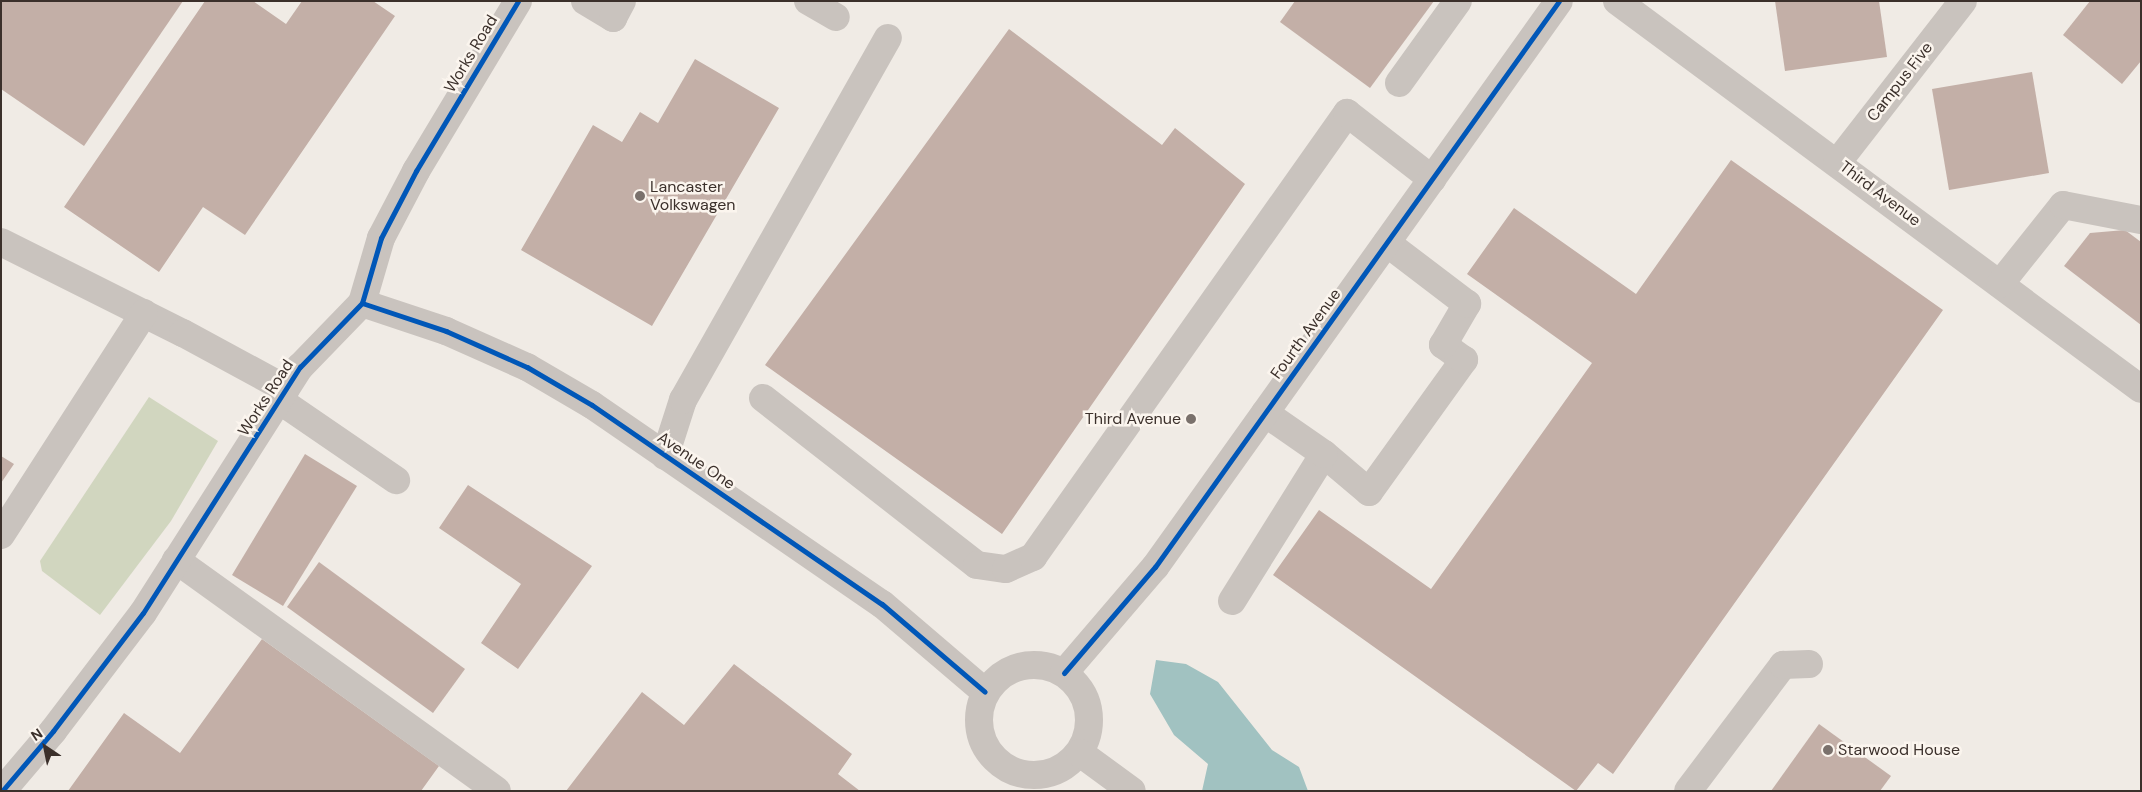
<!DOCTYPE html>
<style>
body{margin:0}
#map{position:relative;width:2142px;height:792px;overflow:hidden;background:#f0ebe5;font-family:"DM Sans",sans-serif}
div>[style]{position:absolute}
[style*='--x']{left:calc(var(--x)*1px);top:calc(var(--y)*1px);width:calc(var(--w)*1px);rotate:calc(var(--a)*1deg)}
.green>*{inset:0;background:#d1d6bf}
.water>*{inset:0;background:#a1c2c1}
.building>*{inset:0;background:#c3afa7}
.minor>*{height:28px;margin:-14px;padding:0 14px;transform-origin:14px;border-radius:14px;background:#c9c3be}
.minor>.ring{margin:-14px;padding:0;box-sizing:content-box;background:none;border:28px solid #c9c3be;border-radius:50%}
.cycleway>*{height:5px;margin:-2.5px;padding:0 2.5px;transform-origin:2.5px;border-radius:2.5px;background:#0057b8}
.dots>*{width:14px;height:14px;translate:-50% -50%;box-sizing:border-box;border:2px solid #fbf5ee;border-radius:50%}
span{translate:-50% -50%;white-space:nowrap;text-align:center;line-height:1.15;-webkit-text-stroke:5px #fbf5ee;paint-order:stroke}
.street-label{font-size:16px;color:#3b302b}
.poi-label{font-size:16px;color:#3b302b}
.left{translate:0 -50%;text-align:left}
.right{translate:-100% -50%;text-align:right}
.frame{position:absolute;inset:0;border:2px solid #3b302b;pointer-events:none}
.north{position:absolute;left:20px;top:722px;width:50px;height:50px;-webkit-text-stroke:4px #fbf5ee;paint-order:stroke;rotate:326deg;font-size:14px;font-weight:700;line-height:20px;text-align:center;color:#3b302b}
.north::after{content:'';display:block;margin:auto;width:18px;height:22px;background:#3b302b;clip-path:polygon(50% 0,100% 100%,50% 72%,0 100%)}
</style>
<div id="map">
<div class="green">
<div style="clip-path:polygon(149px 397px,218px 441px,171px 521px,100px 615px,42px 571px,40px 561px)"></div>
</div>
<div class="water">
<div style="clip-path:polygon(1156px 660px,1186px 664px,1218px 682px,1272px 750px,1299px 767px,1308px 791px,1202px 791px,1208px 764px,1174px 735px,1150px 694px)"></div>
</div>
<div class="building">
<div style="clip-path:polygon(1px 1px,183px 1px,84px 146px,1px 89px)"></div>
<div style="clip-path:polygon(205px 1px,253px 1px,286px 24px,302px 1px,373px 1px,395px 16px,245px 235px,203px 207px,159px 272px,64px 207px)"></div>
<div style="clip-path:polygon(1295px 1px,1434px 1px,1370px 88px,1280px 22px)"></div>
<div style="clip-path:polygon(1775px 1px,1879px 1px,1887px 57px,1785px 71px)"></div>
<div style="clip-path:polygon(2090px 1px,2141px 1px,2141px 61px,2122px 84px,2063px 35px)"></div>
<div style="clip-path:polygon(1009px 29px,1162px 145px,1175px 128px,1245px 184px,1002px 534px,765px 365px)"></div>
<div style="clip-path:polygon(695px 59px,779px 108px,652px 326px,521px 250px,593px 125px,622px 142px,640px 112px,658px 123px)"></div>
<div style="clip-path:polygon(2032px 72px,2049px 173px,1949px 190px,1932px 89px)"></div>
<div style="clip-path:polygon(1731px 160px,1943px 310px,1613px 774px,1598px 763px,1576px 791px,1273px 575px,1319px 510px,1431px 589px,1592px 363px,1467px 274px,1514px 208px,1636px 294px)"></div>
<div style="clip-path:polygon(2125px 230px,2141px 242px,2141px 325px,2064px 266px,2090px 233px)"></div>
<div style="clip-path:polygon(305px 454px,357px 486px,283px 606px,232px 575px)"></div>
<div style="clip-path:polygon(1px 456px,14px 464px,1px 483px)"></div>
<div style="clip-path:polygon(468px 485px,592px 566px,518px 669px,481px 643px,521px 584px,439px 528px)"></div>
<div style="clip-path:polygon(319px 562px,465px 669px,433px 713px,287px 607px)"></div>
<div style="clip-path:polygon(262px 639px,439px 766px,421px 791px,68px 791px,124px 713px,180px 753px)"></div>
<div style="clip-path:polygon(734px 664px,852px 754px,838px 774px,860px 791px,566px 791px,642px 692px,684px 725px)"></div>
<div style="clip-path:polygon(1819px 724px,1891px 776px,1880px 791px,1771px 791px)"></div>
</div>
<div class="minor">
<div style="--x:585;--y:1;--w:33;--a:31"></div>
<div style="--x:613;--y:18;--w:19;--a:-62"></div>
<div style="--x:808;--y:1;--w:32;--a:30"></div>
<div style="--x:1617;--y:1;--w:652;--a:36.52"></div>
<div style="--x:1399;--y:83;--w:101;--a:-54.3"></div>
<div style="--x:1837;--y:163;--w:205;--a:-52.1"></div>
<div style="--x:1;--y:242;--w:203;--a:26.6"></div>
<div style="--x:183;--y:333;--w:117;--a:28.5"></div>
<div style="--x:2000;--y:284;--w:101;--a:-51.4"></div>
<div style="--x:2063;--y:205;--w:79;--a:10.9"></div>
<div style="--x:362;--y:303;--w:89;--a:18.4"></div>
<div style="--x:446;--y:331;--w:89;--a:24"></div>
<div style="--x:527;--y:367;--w:75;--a:30.3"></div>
<div style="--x:592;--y:405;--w:352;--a:34.5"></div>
<div style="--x:882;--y:604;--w:135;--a:40.5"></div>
<div style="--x:763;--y:398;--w:271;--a:38"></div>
<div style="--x:977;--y:565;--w:29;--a:8"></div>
<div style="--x:1006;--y:569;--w:30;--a:-24"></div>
<div style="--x:1033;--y:557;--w:544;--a:-54.73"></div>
<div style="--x:1347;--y:113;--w:108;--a:37.8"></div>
<div style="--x:279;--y:400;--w:142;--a:34.4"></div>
<div style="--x:1324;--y:454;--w:59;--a:40.2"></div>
<div style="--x:1369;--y:492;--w:163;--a:-54.3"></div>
<div style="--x:1464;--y:360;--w:26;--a:-144"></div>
<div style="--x:1443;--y:345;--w:48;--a:-59.7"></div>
<div style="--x:1467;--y:304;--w:101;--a:-142.7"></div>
<div style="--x:665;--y:456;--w:59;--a:-72.2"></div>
<div style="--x:683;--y:400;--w:416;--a:-60.5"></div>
<div style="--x:1;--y:535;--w:264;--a:-57.2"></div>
<div style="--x:176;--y:560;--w:395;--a:35.7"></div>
<div style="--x:1232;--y:601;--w:173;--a:-58"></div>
<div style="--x:1324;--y:454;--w:72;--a:-145.2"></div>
<div class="ring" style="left:979px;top:665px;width:82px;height:82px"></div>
<div style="--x:1064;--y:673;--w:140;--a:-49.4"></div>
<div style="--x:1155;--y:567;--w:695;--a:-54.48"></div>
<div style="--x:1080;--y:753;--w:64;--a:36.2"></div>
<div style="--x:2;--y:791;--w:79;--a:-49.6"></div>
<div style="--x:53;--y:731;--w:148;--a:-52.7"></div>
<div style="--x:143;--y:613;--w:292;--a:-57.5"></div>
<div style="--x:300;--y:367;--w:89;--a:-45.9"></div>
<div style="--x:362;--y:303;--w:68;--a:-73.7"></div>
<div style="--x:381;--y:238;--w:76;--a:-62.4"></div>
<div style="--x:416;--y:171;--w:198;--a:-59"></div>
<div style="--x:1688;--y:791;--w:158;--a:-53"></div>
<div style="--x:1783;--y:665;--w:26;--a:-2"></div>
</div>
<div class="cycleway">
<div style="--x:362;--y:303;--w:89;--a:18.4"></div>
<div style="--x:446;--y:331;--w:89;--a:24"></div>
<div style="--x:527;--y:367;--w:75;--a:30.3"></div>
<div style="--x:592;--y:405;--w:352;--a:34.5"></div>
<div style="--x:882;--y:604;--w:135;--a:40.5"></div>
<div style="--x:1064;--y:673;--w:140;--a:-49.4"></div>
<div style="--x:1155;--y:567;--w:695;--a:-54.48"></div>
<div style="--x:2;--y:791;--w:79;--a:-49.6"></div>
<div style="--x:53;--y:731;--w:148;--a:-52.7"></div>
<div style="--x:143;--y:613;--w:292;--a:-57.5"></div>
<div style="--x:300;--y:367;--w:89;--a:-45.9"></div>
<div style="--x:362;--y:303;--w:68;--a:-73.7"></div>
<div style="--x:381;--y:238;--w:76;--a:-62.4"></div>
<div style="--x:416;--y:171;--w:198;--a:-59"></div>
</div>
<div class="dots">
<div style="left:640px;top:196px;background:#7a716c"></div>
<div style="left:1191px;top:419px;background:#7a716c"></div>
<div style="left:1828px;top:750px;background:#7a716c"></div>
</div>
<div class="street-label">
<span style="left:471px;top:54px;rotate:-59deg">Works Road</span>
<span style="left:1900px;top:82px;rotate:-52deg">Campus Five</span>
<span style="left:1880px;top:194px;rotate:37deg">Third Avenue</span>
<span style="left:1306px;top:334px;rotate:-54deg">Fourth Avenue</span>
<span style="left:266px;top:398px;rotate:-57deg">Works Road</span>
<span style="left:696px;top:461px;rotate:34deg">Avenue One</span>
</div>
<div class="poi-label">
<span class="left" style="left:650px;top:196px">Lancaster<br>Volkswagen</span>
<span class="right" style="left:1181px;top:419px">Third Avenue</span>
<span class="left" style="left:1838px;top:750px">Starwood House</span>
</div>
<div class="frame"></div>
<div class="north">N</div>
</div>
